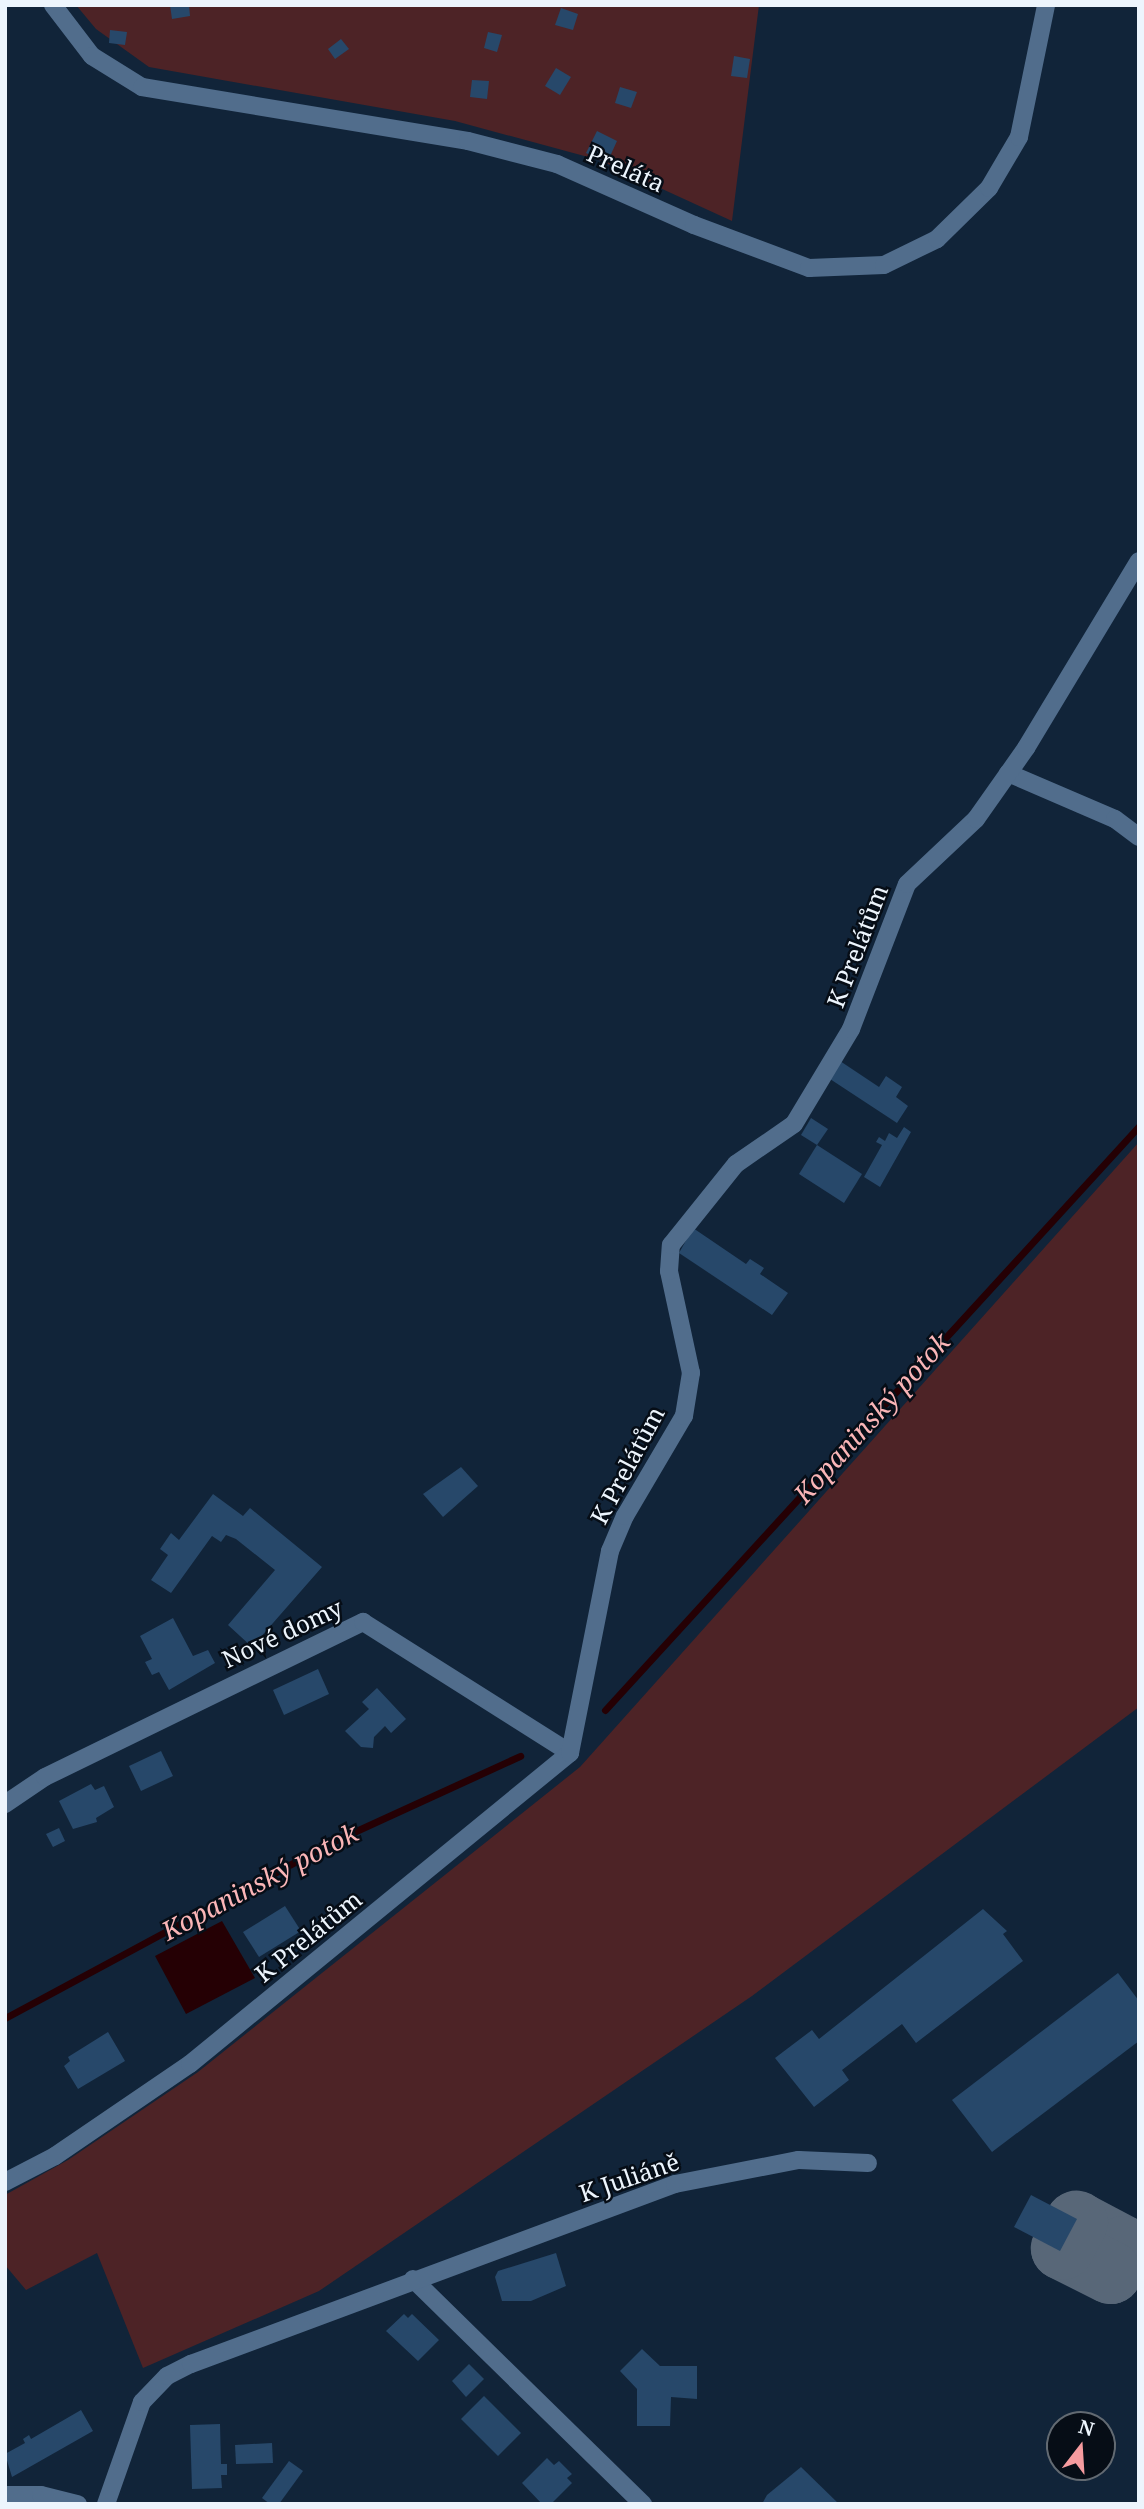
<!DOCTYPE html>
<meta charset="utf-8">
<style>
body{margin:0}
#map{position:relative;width:1144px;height:2509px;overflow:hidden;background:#112439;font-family:"Noto Serif",serif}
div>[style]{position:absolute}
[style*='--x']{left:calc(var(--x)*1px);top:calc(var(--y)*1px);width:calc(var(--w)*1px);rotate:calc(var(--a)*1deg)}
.green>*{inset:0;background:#4d2326}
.water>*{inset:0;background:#250004}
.stream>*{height:7px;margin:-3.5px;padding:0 3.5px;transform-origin:3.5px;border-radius:3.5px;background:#250004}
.taxiway>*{height:63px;margin:-31.5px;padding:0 31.5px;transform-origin:31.5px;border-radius:31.5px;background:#586778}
.building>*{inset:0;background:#27486a}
.minor>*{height:18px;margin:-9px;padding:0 9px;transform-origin:9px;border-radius:9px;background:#516d8c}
span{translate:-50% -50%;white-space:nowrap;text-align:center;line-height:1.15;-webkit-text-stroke:5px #060d16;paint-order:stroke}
.street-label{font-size:24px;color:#edf5fd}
.water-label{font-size:26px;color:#fab5b7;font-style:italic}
.frame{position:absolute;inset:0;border:7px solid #edf5fd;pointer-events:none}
.north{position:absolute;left:1046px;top:2411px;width:70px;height:70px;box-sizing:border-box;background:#060d16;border:2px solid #626a72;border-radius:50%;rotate:17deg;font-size:19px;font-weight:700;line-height:28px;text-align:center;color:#edf5fd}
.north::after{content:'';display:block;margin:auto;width:24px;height:32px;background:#f59b9f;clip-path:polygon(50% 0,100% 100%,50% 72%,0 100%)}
</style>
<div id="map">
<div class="green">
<div style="clip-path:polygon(76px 5px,759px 5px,732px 221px,599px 160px,455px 121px,149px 67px,96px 29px)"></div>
<div style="clip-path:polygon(1139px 1142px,1139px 1707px,752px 1996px,319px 2291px,143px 2368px,97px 2253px,26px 2290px,5px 2265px,5px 2195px,68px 2160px,198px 2072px,580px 1767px)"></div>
</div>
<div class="water">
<div style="clip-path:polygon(222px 1921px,255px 1978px,186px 2014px,155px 1956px)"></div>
</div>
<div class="stream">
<div style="--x:605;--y:1710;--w:791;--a:-47.56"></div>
<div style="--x:5;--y:2018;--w:371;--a:-28.3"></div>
<div style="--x:332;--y:1842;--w:207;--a:-24.6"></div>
</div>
<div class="taxiway">
<div style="--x:1076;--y:2222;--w:53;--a:28"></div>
<div style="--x:1123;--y:2247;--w:28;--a:117"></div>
<div style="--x:1110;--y:2272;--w:54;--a:-153.4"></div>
<div style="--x:1062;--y:2248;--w:30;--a:-62"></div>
</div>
<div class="building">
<div style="clip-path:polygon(170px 5px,189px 5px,190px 16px,172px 19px)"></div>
<div style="clip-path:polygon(561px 8px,578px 14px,573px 30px,555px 25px)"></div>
<div style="clip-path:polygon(110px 30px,127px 32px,125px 45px,109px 43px)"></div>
<div style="clip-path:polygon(488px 32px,502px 35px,497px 52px,484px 48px)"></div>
<div style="clip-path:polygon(341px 39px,349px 49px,335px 59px,328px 49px)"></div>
<div style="clip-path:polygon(734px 56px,750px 59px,747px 78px,731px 76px)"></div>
<div style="clip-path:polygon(556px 68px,571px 77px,560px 95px,545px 86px)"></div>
<div style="clip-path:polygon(472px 80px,489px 81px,487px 99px,470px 97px)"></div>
<div style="clip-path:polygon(620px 87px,637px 92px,631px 108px,615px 103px)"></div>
<div style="clip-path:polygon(597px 131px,617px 141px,607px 163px,586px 153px)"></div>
<div style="clip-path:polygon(840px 1061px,879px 1087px,886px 1076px,902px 1087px,896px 1097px,908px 1106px,897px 1123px,830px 1079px)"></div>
<div style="clip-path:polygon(811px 1118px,828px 1129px,817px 1145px,801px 1135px)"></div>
<div style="clip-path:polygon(904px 1127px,911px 1132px,880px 1187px,864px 1177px,882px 1145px,876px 1142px,879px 1137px,885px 1141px,889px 1133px,897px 1138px)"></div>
<div style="clip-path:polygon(817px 1145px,862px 1174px,844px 1203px,799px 1174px)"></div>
<div style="clip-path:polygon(693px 1228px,746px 1264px,750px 1259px,764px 1268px,760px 1274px,788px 1293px,772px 1315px,679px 1253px)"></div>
<div style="clip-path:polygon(461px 1467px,478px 1486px,443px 1517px,423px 1494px)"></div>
<div style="clip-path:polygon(213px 1494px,243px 1516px,250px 1508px,322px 1567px,252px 1647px,228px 1625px,275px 1570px,236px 1539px,226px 1535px,221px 1542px,212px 1536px,171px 1593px,151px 1580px,168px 1555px,160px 1549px,171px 1533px,179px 1540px)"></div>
<div style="clip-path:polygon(173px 1618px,193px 1656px,208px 1650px,215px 1663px,169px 1690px,159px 1672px,152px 1675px,145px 1662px,152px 1659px,140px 1636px)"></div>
<div style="clip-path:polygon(318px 1669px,329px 1694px,284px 1715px,273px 1690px)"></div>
<div style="clip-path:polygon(377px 1688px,406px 1719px,391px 1733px,385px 1726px,374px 1737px,373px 1748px,361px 1747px,345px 1731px,369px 1709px,362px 1702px)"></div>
<div style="clip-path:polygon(161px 1751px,173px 1776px,141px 1791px,129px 1766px)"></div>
<div style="clip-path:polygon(91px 1784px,95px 1790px,104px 1786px,114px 1807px,96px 1818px,97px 1822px,73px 1829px,59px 1801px)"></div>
<div style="clip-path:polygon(59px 1828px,65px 1841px,53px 1847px,46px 1834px)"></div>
<div style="clip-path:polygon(285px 1906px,301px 1931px,259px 1957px,243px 1932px)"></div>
<div style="clip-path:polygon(983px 1909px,1007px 1931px,1003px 1934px,1023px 1961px,916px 2043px,902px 2024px,842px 2070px,849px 2080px,814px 2107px,775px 2058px,812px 2030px,819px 2039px)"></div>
<div style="clip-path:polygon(1118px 1973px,1139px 2001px,1139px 2041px,992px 2152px,952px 2100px)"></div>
<div style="clip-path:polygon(108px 2032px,125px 2061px,78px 2089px,64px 2066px,70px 2061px,68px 2057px)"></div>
<div style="clip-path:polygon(1031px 2195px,1077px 2219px,1060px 2251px,1014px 2227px)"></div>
<div style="clip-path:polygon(556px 2253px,566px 2286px,531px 2301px,502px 2301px,495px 2277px,498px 2271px)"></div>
<div style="clip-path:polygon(404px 2314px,408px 2318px,412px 2314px,439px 2340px,418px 2361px,386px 2331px)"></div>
<div style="clip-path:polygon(642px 2349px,660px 2366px,697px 2366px,697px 2399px,671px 2397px,670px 2426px,637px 2426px,637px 2389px,620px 2371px)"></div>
<div style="clip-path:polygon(469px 2364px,484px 2379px,466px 2397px,452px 2381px)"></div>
<div style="clip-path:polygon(484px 2396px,521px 2433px,498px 2456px,461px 2419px)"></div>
<div style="clip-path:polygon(81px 2410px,93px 2431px,12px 2477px,5px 2454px,25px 2443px,23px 2439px,29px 2435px,31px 2439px)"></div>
<div style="clip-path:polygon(220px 2424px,221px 2464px,227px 2464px,227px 2475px,221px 2475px,222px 2488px,192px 2489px,190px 2425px)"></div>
<div style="clip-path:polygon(272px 2443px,273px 2463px,236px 2464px,235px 2445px)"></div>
<div style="clip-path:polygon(547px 2458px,554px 2465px,559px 2461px,572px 2474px,567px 2478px,572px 2483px,551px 2504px,542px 2504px,522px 2483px)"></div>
<div style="clip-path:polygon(289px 2461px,303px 2471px,279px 2504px,270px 2504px,262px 2498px)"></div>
<div style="clip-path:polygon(801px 2467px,839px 2504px,762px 2504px,767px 2495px)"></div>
</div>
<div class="minor">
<div style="--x:53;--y:5;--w:64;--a:52.6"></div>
<div style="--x:92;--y:56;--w:59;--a:31.8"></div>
<div style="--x:142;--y:87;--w:330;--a:9.4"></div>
<div style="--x:468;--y:141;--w:92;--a:14.5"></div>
<div style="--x:557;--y:164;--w:150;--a:24"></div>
<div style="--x:694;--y:225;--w:123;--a:20.5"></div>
<div style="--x:809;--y:268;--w:75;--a:-2.3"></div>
<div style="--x:884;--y:265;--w:59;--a:-26.1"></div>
<div style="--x:937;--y:239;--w:73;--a:-44.4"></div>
<div style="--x:989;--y:188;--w:59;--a:-59.5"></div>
<div style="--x:1019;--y:137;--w:135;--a:-78.4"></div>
<div style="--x:1008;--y:773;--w:116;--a:23.3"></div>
<div style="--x:1115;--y:819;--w:30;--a:37"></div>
<div style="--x:5;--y:1804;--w:48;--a:-34"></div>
<div style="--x:45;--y:1777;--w:354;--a:-26"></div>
<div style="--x:363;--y:1622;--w:245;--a:32.3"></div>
<div style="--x:5;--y:2182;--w:56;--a:-27.5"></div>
<div style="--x:55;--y:2156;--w:163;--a:-34.3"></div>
<div style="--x:190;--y:2064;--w:491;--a:-39.3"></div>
<div style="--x:570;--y:1753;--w:206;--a:-78.8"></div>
<div style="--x:610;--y:1551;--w:38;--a:-67"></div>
<div style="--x:625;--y:1516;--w:116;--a:-59.5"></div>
<div style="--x:684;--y:1416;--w:44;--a:-80.8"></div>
<div style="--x:691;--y:1373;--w:104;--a:-102.2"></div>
<div style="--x:669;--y:1271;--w:26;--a:-86"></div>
<div style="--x:671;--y:1245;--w:104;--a:-51.3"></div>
<div style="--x:736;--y:1164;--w:70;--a:-34.6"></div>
<div style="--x:794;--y:1124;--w:111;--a:-59"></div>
<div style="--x:851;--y:1029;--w:155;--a:-68.9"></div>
<div style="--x:907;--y:884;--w:95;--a:-43.3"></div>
<div style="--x:976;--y:819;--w:87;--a:-54.8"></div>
<div style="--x:1026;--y:748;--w:218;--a:-58.9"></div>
<div style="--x:413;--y:2279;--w:322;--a:44.4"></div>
<div style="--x:5;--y:2495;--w:36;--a:0"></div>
<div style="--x:41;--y:2495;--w:38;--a:14"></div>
<div style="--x:106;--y:2504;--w:108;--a:-70.6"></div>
<div style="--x:142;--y:2402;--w:36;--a:-46"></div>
<div style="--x:167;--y:2376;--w:27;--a:-27"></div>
<div style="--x:191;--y:2364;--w:516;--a:-20.4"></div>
<div style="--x:675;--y:2184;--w:126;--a:-11"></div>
<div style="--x:799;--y:2160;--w:69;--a:2.5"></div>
</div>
<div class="street-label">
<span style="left:626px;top:168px;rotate:24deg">Preláta</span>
<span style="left:857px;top:946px;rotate:-69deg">K Prelátům</span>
<span style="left:627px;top:1465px;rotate:-62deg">K Prelátům</span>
<span style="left:282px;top:1633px;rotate:-25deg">Nové domy</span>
<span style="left:308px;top:1936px;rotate:-39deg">K Prelátům</span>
<span style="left:629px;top:2177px;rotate:-19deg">K Juliáně</span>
</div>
<div class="water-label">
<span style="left:872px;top:1418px;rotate:-48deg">Kopaninský potok</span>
<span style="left:260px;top:1882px;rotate:-28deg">Kopaninský potok</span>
</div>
<div class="frame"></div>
<div class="north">N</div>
</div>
